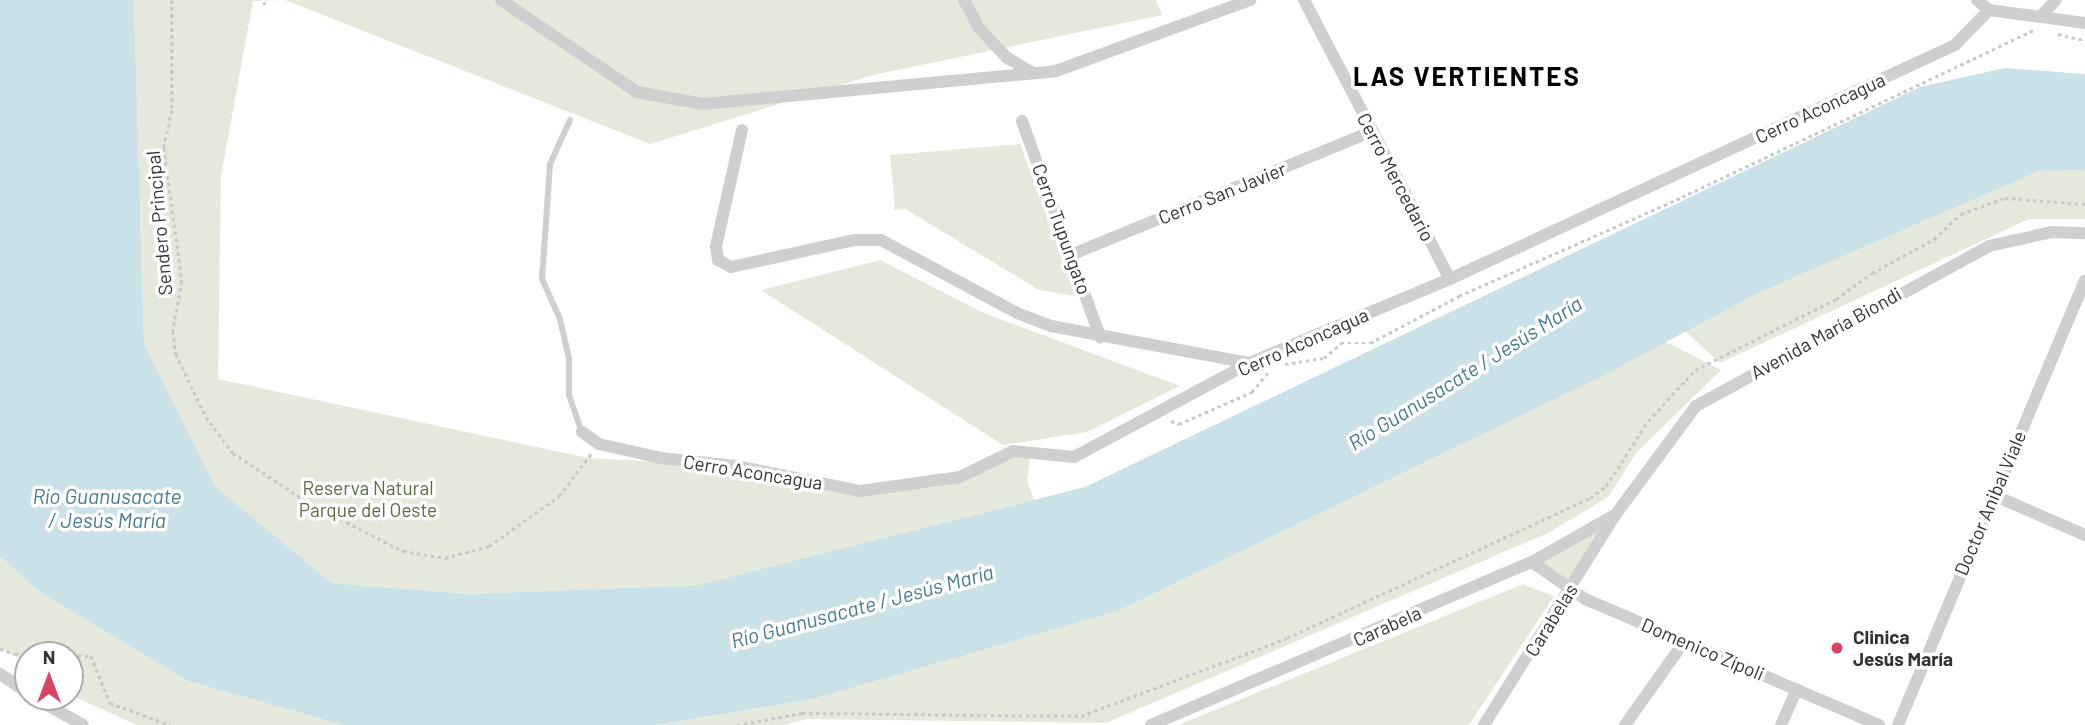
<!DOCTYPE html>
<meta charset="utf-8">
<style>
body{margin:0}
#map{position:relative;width:2085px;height:725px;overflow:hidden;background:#fff;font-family:Barlow,sans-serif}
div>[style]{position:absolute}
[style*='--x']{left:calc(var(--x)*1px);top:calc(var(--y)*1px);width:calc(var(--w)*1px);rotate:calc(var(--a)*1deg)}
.green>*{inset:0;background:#e4e9dc}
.water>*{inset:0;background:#cae1e7}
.path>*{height:2.5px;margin-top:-1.25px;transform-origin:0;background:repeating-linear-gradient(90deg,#c9c9c9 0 3.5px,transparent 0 7px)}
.service>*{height:6px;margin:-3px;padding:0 3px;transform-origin:3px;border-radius:3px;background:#cfcfcf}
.minor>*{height:12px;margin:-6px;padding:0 6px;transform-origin:6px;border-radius:6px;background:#cfcfcf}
.dots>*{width:19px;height:19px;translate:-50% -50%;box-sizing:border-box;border:4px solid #fff;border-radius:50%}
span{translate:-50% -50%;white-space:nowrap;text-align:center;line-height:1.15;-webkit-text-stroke:7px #fff;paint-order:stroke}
.street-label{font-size:19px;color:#323232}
.park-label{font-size:19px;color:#5b6c42}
.poi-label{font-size:19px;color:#323232;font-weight:700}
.left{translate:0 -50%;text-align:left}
.water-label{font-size:21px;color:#457d90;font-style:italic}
.district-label{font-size:26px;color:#000;font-weight:700;letter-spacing:2px}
.north{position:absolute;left:14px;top:641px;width:70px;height:70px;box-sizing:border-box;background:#fff;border:2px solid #adadad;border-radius:50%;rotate:0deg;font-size:19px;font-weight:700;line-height:28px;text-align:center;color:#323232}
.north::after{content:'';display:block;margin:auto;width:24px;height:32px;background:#d94565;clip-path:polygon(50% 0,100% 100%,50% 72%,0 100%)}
</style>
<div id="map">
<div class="green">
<div style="clip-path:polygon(134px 0,1156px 0,1162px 15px,873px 75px,650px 144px,285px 0,253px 1px,221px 176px,218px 379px,588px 458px,736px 466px,860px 491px,960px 477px,1031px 451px,1027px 480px,1034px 500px,698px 585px,468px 594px,332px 583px,216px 487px,144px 344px)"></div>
<div style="clip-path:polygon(1020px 144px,1048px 220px,1075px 296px,1039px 290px,905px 209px,895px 210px,890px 155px)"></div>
<div style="clip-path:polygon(2085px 170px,2085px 219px,2029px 219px,1720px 363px,1685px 331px,1754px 295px,2039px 171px)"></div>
<div style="clip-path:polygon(880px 260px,984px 313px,1180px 386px,1087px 432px,1003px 445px,761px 290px)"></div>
<div style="clip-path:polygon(1662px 340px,1721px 370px,1637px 452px,1608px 497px,1548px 533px,1106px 723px,807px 719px,785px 725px,655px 725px,810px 700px,1118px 611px,1597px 379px)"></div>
<div style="clip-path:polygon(1606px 524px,1570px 583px,1541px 563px)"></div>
<div style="clip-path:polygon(0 556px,38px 591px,188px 681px,343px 725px,137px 725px,70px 695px,70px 655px,28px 655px,28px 664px,0 648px)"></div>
<div style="clip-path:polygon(1523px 584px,1554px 596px,1469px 725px,1178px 725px)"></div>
</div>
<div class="water">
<div style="clip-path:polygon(0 0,134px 0,144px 344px,216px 487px,332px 583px,468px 594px,698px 585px,1085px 487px,1920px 87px,2005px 68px,2085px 74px,2085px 170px,2039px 171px,1754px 295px,1597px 379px,1118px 611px,810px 700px,655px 725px,343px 725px,188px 681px,38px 591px,0 556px)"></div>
</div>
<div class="path">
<div style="--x:172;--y:0;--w:110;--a:90"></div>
<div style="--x:172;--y:110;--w:39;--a:102"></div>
<div style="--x:164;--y:148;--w:134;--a:82.3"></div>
<div style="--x:182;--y:281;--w:51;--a:100.2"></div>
<div style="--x:173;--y:331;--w:23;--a:83"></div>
<div style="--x:176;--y:354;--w:70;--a:64.5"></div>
<div style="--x:206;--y:417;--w:45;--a:53.1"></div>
<div style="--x:233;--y:453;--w:91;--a:33.3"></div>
<div style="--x:309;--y:503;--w:106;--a:27.1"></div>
<div style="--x:403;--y:551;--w:43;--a:9.5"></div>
<div style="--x:445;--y:558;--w:46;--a:-15.3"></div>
<div style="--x:489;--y:546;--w:86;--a:-35.5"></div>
<div style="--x:559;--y:496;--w:53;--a:-52.7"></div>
<div style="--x:264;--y:5;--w:5;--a:-90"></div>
<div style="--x:2058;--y:34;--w:28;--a:13"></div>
<div style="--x:1285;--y:364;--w:39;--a:-9"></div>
<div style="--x:1324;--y:358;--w:23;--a:-41"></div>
<div style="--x:1341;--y:343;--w:29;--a:0"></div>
<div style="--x:1370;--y:343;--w:101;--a:-27.8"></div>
<div style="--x:1459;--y:296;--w:244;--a:-23.9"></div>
<div style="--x:1682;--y:197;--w:390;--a:-25.4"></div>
<div style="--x:1171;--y:421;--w:9;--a:21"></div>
<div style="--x:1179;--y:424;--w:80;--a:-23.7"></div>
<div style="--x:1252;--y:392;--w:27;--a:-51"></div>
<div style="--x:0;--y:649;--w:16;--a:18"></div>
<div style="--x:15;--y:654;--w:76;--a:1.5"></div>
<div style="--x:91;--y:656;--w:51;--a:68"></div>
<div style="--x:110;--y:703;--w:64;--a:20.1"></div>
<div style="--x:737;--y:725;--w:66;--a:-10.5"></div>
<div style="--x:802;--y:713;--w:279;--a:0.6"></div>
<div style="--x:1081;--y:716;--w:220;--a:-20.7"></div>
<div style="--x:1287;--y:638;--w:334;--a:-24.8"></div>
<div style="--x:1590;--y:498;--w:20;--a:-37"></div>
<div style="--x:1606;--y:486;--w:77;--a:-57.1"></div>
<div style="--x:1648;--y:421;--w:69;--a:-47.3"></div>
<div style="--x:1695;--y:370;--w:158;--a:-26.7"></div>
<div style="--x:1836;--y:299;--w:44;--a:-35.8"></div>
<div style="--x:1872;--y:273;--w:71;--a:-28.7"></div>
<div style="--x:1934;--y:239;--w:37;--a:-43"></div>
<div style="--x:1961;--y:214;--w:47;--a:-20"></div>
<div style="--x:2005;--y:198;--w:80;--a:4.3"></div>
</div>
<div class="service">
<div style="--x:570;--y:120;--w:48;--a:114.4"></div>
<div style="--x:550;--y:164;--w:115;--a:94"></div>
<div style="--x:542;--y:279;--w:44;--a:65.8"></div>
<div style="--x:560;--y:319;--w:41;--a:77.3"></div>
<div style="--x:569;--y:359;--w:36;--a:90"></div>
<div style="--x:569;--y:395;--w:39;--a:71"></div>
</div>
<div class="minor">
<div style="--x:501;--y:0;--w:164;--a:34.1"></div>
<div style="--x:637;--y:92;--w:67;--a:10.3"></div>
<div style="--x:703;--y:104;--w:355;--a:-5.3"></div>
<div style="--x:1056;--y:71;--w:207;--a:-20.1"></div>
<div style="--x:964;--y:0;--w:32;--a:62"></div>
<div style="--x:979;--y:28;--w:40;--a:47"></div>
<div style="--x:1006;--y:57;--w:31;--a:31"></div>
<div style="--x:1304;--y:0;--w:315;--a:62.4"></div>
<div style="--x:1977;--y:0;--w:16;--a:40"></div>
<div style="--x:1989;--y:10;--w:97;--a:7.7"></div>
<div style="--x:2040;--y:17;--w:23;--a:-47"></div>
<div style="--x:1022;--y:121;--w:230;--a:70.1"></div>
<div style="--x:742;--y:130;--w:119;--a:102.6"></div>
<div style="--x:716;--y:246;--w:14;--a:82"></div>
<div style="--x:718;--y:260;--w:15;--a:28"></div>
<div style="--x:731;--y:267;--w:127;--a:-12.3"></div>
<div style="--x:855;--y:240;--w:26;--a:0"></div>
<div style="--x:881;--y:240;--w:154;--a:28.2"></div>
<div style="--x:1017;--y:313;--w:36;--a:21"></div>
<div style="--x:1051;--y:326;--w:201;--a:10.6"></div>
<div style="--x:1073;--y:254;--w:322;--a:-22.3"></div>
<div style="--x:582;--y:432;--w:21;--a:35"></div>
<div style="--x:599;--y:444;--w:64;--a:12.7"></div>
<div style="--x:661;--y:458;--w:75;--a:6.1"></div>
<div style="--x:736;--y:466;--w:126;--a:11.4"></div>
<div style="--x:860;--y:491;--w:101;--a:-8"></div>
<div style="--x:960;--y:477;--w:59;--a:-26.1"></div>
<div style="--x:1013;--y:451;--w:61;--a:5.6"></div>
<div style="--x:1074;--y:457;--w:199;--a:-28.2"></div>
<div style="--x:1249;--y:363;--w:218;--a:-22.7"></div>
<div style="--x:1450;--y:279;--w:557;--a:-24.86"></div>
<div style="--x:1955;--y:45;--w:49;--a:-45.8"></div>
<div style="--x:1993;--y:495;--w:100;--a:23.5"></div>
<div style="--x:1532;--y:562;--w:65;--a:34.9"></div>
<div style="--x:1585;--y:599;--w:320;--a:23.2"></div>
<div style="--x:0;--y:674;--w:34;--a:34"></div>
<div style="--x:33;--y:697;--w:57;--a:29.2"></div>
<div style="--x:1151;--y:725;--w:414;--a:-23.2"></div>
<div style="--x:1532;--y:562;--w:93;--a:-29.6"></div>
<div style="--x:1484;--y:725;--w:249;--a:-58"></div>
<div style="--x:1616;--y:514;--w:134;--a:-53.5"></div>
<div style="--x:1696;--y:406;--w:334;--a:-28.6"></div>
<div style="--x:1989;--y:246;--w:65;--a:-12.5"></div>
<div style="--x:2052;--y:232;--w:33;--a:2"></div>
<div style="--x:1625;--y:725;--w:102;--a:-54.6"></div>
<div style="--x:1781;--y:725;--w:39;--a:-66"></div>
<div style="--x:1898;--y:725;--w:482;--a:-67.2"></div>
</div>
<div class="dots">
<div style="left:1837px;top:648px;background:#d94565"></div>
</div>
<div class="street-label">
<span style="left:1820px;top:108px;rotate:-25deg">Cerro Aconcagua</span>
<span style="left:1396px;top:177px;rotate:62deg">Cerro Mercedario</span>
<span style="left:1222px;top:193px;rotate:-22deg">Cerro San Javier</span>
<span style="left:159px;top:223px;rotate:-95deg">Sendero Principal</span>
<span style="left:1062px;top:229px;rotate:70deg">Cerro Tupungato</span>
<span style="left:1826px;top:333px;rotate:-29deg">Avenida María Biondi</span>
<span style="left:1303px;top:342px;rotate:-24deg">Cerro Aconcagua</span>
<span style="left:753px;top:472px;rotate:9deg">Cerro Aconcagua</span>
<span style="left:1990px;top:503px;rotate:-67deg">Doctor Anibal Viale</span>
<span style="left:1551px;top:620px;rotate:-58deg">Carabelas</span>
<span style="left:1387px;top:626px;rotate:-24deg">Carabela</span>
<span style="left:1703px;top:649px;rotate:23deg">Domenico Zípoli</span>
</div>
<div class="park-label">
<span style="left:368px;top:499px">Reserva Natural<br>Parque del Oeste</span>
</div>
<div class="poi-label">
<span class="left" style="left:1853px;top:648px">Clinica<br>Jesús María</span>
</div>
<div class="water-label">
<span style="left:1465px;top:373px;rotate:-32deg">Río Guanusacate / Jesús María</span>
<span style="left:107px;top:508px">Río Guanusacate<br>/ Jesús María</span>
<span style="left:862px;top:606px;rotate:-15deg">Río Guanusacate / Jesús María</span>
</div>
<div class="district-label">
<span style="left:1467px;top:76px">LAS VERTIENTES</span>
</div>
<div class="north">N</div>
</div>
